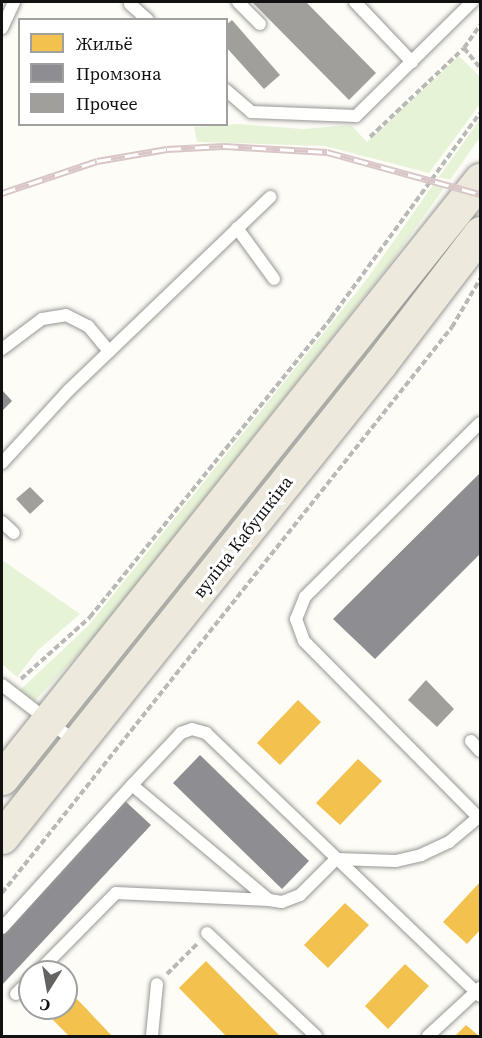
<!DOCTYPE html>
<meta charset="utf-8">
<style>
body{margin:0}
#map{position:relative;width:482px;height:1038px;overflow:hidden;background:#fdfcf7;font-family:"Source Serif 4",serif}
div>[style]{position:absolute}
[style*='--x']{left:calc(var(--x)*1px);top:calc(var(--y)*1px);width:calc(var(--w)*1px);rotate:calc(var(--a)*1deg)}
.green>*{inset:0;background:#e7f3d7}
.homes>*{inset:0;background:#f2c14e}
.industry>*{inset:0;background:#8d8d92}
.building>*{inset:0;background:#a19f9c}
.path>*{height:4px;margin-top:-2px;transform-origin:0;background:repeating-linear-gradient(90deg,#b9b9b8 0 6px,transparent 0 9px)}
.roads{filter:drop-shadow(0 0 2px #979795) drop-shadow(0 0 2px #979795)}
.lane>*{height:12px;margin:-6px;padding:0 6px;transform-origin:6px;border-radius:6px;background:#fffffe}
.primary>*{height:33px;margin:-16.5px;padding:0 16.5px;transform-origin:16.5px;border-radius:16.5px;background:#ede9dc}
.rail>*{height:7px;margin-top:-3.5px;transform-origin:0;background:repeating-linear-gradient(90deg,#fff 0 14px,#d9c6c7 0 28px);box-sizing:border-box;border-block:2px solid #d9c6c7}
span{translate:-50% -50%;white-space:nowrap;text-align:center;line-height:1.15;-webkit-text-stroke:6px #fff;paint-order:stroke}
.street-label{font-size:18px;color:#111}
.frame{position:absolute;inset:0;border:3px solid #111;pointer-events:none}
.legend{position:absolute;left:18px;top:18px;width:210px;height:108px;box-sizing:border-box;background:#fff;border:2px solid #a0a0a0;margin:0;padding:8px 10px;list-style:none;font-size:18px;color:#111}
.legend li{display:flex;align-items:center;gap:12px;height:30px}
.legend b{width:30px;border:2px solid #a0a0a0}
.north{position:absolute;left:18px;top:960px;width:60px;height:60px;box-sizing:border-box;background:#fff;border:2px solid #a0a0a0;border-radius:50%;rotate:191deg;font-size:16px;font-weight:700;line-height:24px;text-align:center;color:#111}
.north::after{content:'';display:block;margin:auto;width:21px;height:27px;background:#646362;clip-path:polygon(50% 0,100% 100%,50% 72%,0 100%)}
</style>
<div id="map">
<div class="green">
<div style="clip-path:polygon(459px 56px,480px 77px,480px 104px,429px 173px,325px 146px,197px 142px,194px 127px,239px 124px,303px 129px,351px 125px,367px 142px)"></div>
<div style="clip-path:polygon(480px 119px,480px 137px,450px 180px,439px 177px)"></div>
<div style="clip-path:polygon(433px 185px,444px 188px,389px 265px,98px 633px,35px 701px,20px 690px,88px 626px,367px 279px)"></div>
<div style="clip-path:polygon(2px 560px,80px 614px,37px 651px,17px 677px,2px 664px)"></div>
</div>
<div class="homes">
<div style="clip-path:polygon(298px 700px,321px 722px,280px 765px,257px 743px)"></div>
<div style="clip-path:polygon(358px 759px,382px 781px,340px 825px,316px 803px)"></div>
<div style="clip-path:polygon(480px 882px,480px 930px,467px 944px,443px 922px)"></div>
<div style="clip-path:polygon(345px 903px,369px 925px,328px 968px,304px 945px)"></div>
<div style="clip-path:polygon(206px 961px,280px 1036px,226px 1036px,179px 988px)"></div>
<div style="clip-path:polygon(405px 964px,429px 986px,388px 1029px,365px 1006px)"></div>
<div style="clip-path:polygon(77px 999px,112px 1036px,69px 1036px,53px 1020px)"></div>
<div style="clip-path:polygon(466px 1025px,479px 1036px,455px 1036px)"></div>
</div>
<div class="industry">
<div style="clip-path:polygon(2px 390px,12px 401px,2px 411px)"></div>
<div style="clip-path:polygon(480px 473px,480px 554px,375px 659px,333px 619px)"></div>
<div style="clip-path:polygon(200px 755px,309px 861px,282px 889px,173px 783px)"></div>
<div style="clip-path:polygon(125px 801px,151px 825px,2px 985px,2px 934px)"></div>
</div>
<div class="building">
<div style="clip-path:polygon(252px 2px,306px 2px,376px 73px,349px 100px)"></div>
<div style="clip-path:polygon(232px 20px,280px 75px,264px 89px,226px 47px,226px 25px)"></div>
<div style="clip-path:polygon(30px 487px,44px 501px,30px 514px,16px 499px)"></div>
<div style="clip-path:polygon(426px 680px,454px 709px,437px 727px,408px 700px)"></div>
</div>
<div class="path">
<div style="--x:464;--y:48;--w:26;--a:51"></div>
<div style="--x:370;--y:137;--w:129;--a:-43.4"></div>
<div style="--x:464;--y:48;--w:28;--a:-55"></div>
<div style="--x:21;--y:679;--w:93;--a:-41.9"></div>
<div style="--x:90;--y:617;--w:384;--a:-51.1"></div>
<div style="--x:331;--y:318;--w:253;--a:-54"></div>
<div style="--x:2;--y:893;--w:723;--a:-51.51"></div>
<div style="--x:452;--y:327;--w:56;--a:-59.7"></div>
<div style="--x:167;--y:974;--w:44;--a:-45"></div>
</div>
<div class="roads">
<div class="lane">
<div style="--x:238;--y:2;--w:31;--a:45"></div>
<div style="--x:355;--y:2;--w:83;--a:46.5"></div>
<div style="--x:130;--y:4;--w:24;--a:42"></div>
<div style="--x:2;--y:28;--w:29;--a:-65"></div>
<div style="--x:226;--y:90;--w:33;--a:41"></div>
<div style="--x:251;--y:112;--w:105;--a:2.2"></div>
<div style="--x:356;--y:116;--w:163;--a:-44.5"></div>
<div style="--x:237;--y:228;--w:63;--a:54"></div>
<div style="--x:2;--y:349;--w:50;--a:-36.9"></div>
<div style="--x:42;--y:319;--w:24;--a:-9"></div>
<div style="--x:66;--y:315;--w:25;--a:27"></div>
<div style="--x:88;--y:326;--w:33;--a:50"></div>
<div style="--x:480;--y:423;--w:247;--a:135.2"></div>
<div style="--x:305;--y:597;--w:24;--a:112"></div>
<div style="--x:296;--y:619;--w:23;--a:70"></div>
<div style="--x:304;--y:641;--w:250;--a:45.3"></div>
<div style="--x:2;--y:463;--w:99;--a:-47.5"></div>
<div style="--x:69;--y:390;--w:279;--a:-43.8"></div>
<div style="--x:2;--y:522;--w:16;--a:43"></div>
<div style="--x:2;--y:685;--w:95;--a:37.7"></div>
<div style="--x:471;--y:741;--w:13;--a:48"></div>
<div style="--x:132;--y:785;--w:71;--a:-46.7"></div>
<div style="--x:181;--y:733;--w:12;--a:-20"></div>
<div style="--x:192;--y:729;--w:15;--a:16"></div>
<div style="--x:206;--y:733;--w:380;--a:43.8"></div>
<div style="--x:2;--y:928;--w:193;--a:-47.7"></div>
<div style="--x:132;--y:785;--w:179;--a:40"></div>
<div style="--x:269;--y:900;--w:13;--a:9"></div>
<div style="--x:282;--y:902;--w:19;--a:-21"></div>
<div style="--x:300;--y:895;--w:51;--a:-45"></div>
<div style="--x:336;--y:859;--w:60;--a:1.9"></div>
<div style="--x:396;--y:861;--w:26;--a:-13"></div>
<div style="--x:421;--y:855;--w:31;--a:-25"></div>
<div style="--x:449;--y:842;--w:39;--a:-40"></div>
<div style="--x:207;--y:933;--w:150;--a:43.4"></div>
<div style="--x:38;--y:972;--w:111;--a:-45.4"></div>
<div style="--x:116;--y:893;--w:153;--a:2.6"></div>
<div style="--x:16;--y:994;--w:20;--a:-45"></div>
<div style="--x:152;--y:1036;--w:52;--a:-84.5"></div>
<div style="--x:428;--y:1036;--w:71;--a:-42.7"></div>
</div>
<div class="primary">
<div style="--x:2;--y:778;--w:766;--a:-51.36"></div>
<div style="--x:2;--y:837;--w:605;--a:-51.37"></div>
<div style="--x:380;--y:364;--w:165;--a:-52.6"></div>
</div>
</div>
<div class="rail">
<div style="--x:2;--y:193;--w:100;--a:-18.6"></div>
<div style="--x:97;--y:161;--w:71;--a:-9.7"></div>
<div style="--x:167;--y:149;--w:57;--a:-3"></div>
<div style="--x:224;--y:146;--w:103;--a:3.3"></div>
<div style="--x:327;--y:152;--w:159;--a:15.4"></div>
</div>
<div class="street-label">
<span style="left:243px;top:537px;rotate:-52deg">вуліца Кабушкіна</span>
</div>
<div class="frame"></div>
<ul class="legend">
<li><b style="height:16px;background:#f2c14e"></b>Жильё</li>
<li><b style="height:16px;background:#8d8d92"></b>Промзона</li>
<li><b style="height:16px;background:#a19f9c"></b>Прочее</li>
</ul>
<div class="north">С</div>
</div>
